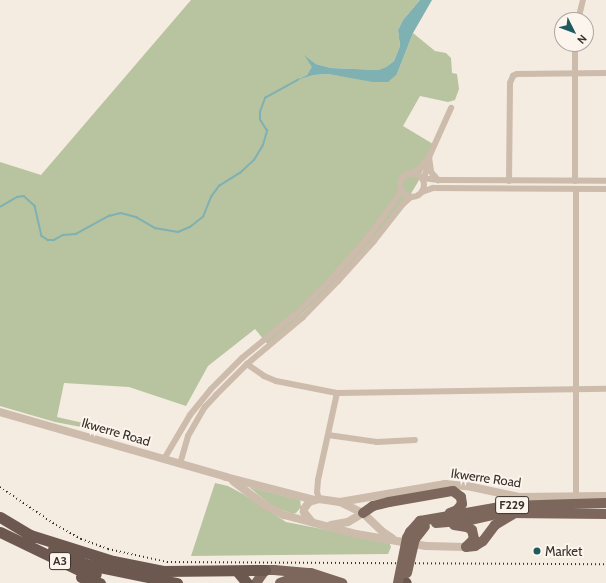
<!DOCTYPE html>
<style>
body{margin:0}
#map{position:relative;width:606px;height:583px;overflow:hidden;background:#f4ebe1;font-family:Cabin,sans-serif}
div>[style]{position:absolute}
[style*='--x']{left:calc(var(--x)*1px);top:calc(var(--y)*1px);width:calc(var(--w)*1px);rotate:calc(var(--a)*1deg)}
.green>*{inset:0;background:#b8c4a0}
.water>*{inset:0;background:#7fb0b2}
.stream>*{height:1.5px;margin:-0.75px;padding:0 0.75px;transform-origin:0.75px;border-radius:0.75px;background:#7fb0b2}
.minor>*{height:6px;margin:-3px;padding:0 3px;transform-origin:3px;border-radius:3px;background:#cdbbac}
.minor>.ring{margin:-3px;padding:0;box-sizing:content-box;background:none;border:6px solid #cdbbac;border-radius:50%}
.tertiary>*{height:8px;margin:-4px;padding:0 4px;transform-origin:4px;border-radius:4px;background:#cdbbac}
.primary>*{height:10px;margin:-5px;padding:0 5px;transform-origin:5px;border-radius:5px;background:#7d675c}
.trunk>*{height:11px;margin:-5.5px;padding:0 5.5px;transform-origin:5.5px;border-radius:5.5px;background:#6c584f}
.rail>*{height:1.5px;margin-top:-0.75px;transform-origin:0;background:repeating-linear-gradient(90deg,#3b302b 0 1px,transparent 0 4px)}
.primary-bridge>*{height:10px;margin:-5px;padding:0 5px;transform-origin:5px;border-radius:5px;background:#7d675c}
.dots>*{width:11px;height:11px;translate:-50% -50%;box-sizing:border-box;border:2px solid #fbf5ee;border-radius:50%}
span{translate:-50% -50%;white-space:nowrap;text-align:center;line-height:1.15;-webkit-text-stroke:4px #fbf5ee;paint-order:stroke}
.shield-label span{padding:1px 3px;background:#fbf5ee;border:1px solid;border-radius:3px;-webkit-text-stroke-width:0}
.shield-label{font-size:12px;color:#3b302b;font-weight:700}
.street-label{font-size:13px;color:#3b302b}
.poi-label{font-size:13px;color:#3b302b}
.left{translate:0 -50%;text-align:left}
.north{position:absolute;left:554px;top:12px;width:40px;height:40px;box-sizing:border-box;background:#fbf5ee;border:1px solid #aea6a0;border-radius:50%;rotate:132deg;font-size:11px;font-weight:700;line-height:16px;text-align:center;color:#3b302b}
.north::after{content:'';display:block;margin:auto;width:14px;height:18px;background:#1f5a5e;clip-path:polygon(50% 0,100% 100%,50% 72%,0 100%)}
</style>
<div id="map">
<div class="green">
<div style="clip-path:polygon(191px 0,420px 0,403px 20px,398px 30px,400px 46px,394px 61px,386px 67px,378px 70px,331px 68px,316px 64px,305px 56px,313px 67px,307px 75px,300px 79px,314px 75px,328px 74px,348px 77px,397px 74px,413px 33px,435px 51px,446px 53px,451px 58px,452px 73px,457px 74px,459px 89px,455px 100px,448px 102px,420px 96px,403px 126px,433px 144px,418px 182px,407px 200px,364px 253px,269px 346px,255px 329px,208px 366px,186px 406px,129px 387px,64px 383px,57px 417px,92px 425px,97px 430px,55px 422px,0 406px,0 162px,41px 175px)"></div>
<div style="clip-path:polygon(215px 483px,228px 486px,243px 494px,286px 522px,389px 542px,391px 547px,388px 554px,191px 556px)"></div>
<div style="clip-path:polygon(249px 487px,300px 500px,301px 507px,296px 513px,293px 514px,272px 506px)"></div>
</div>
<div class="water">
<div style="clip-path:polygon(420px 0,432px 0,413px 33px,397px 74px,388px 82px,373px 82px,328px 74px,314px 75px,297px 80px,307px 75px,312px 67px,304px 55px,316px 64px,331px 68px,378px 70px,386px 67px,394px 61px,400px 46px,398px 30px,403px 20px)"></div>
</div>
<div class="stream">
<div style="--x:0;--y:207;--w:20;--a:-30"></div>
<div style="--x:17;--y:197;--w:7;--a:-8"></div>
<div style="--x:24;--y:196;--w:15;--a:42"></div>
<div style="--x:35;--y:206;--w:31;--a:77"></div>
<div style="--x:42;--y:236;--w:7;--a:34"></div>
<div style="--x:48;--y:240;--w:6;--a:0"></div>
<div style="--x:54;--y:240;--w:10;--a:-29"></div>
<div style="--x:63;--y:235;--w:13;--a:-4"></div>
<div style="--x:76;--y:234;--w:38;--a:-29"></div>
<div style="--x:109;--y:216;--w:12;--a:-14"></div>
<div style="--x:121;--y:213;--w:16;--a:15"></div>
<div style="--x:136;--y:217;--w:22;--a:30"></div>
<div style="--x:155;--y:228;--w:23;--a:10"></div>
<div style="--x:178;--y:232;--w:13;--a:-23"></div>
<div style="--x:190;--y:227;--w:16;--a:-38"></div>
<div style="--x:203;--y:217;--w:22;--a:-68"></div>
<div style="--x:211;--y:197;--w:14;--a:-54"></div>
<div style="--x:219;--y:186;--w:25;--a:-32"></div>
<div style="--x:240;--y:173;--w:19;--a:-43"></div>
<div style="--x:254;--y:160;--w:17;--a:-59"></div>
<div style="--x:263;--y:145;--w:15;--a:-74"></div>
<div style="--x:267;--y:131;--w:13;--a:-122"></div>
<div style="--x:260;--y:120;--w:8;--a:-90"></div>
<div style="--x:260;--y:112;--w:15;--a:-70"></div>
<div style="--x:265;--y:98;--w:38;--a:-29"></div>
</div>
<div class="minor">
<div style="--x:578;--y:20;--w:21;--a:-76"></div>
<div class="ring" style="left:400px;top:173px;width:18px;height:18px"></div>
<div style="--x:412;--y:174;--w:11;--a:-38"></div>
<div style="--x:421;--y:167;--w:13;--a:-51"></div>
<div style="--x:429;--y:157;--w:15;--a:82"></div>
<div style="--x:431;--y:172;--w:11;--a:49"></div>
<div style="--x:422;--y:178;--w:17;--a:7"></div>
<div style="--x:439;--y:180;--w:167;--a:0.3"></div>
<div style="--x:424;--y:179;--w:23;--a:-77"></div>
<div style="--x:429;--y:157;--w:54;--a:-65.8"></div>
<div style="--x:509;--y:181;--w:98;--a:-89.4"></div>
<div style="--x:510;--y:83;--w:8;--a:-67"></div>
<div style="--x:513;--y:76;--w:4;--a:-27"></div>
<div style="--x:517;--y:74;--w:89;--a:-0.6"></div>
<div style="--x:575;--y:181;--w:137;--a:-90"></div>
<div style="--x:422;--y:192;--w:12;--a:-20"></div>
<div style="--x:433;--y:188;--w:173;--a:0.3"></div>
<div style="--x:247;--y:364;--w:21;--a:35"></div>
<div style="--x:264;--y:376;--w:13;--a:23"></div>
<div style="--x:276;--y:381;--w:62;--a:11.1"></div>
<div style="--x:337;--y:393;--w:269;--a:-0.9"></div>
<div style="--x:328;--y:435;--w:49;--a:8.1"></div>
<div style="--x:377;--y:442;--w:38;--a:-3"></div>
<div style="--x:164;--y:459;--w:51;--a:-59.4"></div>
<div style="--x:190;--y:415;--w:33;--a:-51"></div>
<div style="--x:211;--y:389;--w:44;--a:-45"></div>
<div style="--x:242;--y:358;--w:72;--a:-39.4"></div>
<div style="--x:298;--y:312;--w:49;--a:-45"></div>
<div style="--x:333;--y:277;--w:55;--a:-48.7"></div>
<div style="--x:369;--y:236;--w:56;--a:-53.7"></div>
<div style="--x:180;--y:464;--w:29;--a:-74"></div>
<div style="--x:188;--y:436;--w:34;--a:-60"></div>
<div style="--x:205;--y:407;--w:16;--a:-47"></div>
<div style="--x:216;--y:395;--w:44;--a:-45"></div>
<div style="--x:247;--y:364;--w:72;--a:-39.9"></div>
<div style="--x:302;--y:318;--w:52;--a:-45.8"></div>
<div style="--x:338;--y:281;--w:54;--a:-48"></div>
<div style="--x:374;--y:241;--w:47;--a:-51.9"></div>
<div style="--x:403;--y:204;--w:11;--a:-41"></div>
<div style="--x:576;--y:497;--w:308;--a:-90"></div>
<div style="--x:319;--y:499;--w:7;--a:-106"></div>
<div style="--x:317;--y:492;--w:12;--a:-85"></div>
<div style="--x:318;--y:480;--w:89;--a:-77.7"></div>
</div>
<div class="tertiary">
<div style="--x:0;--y:412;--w:235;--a:16"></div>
<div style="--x:226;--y:477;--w:91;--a:14.6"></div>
<div style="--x:233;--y:481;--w:41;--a:37.1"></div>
<div style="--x:266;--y:506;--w:20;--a:27"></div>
<div style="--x:284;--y:515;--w:74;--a:14.8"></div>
<div style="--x:356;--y:534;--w:71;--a:9.7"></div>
<div style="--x:426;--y:546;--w:40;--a:1.4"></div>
<div style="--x:340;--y:502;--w:107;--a:-9.7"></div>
<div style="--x:445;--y:484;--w:27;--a:6"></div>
<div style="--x:472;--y:487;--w:48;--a:12"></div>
<div style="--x:519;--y:497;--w:87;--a:-0.7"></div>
<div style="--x:312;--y:522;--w:13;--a:-129"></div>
<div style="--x:304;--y:512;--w:3;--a:-90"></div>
<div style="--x:304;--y:509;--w:9;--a:-54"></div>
<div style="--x:309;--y:502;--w:10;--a:-17"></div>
<div style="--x:319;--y:499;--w:21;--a:8"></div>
<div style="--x:340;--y:502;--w:25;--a:26"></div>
<div style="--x:363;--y:513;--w:28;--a:44"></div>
<div style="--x:383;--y:532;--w:11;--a:34"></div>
<div style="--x:331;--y:525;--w:17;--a:-10"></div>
<div style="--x:348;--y:522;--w:17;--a:-31"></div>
</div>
<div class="primary">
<div style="--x:363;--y:513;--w:12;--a:-35"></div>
<div style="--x:373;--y:506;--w:16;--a:-14"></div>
<div style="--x:389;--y:502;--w:65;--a:-9.8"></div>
<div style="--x:453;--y:491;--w:10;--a:37"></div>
<div style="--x:461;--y:497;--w:7;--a:82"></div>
<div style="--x:462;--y:504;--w:8;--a:130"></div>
<div style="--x:457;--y:510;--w:8;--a:157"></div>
<div style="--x:420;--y:521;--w:87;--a:-9.9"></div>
<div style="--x:506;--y:506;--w:100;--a:-1.7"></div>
<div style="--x:436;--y:523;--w:35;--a:-5"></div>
<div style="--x:471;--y:520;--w:31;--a:-13"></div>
<div style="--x:501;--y:513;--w:105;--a:0.5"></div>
<div style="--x:454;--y:525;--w:13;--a:9"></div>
<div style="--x:467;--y:527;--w:6;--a:31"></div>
<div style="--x:472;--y:530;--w:9;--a:77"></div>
<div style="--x:474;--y:539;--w:11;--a:135"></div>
<div style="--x:466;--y:547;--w:9;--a:-6"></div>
<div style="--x:475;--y:546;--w:9;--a:-32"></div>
<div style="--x:483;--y:541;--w:20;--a:-53"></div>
<div style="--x:495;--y:525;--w:21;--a:-31"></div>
<div style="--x:256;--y:583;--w:16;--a:-55"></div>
<div style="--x:265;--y:570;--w:9;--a:0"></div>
<div style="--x:274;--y:570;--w:37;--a:5"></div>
<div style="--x:311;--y:573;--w:33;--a:18"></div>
<div style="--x:280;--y:583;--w:15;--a:-20"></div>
<div style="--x:294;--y:578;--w:28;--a:10"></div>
</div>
<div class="trunk">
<div style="--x:0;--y:517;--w:39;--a:31"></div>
<div style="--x:0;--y:532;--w:90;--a:25.7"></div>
<div style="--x:81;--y:571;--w:15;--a:11"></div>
<div style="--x:27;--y:534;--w:90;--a:17.4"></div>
<div style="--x:113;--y:561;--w:51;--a:11.3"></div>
<div style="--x:163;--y:571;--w:102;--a:-0.6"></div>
<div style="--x:53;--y:549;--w:35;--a:25"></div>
<div style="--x:85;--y:564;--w:94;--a:11.7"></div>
<div style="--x:237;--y:571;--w:16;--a:50"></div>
<div style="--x:81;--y:577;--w:20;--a:18"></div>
<div style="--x:405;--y:582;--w:1;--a:45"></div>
</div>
<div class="rail">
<div style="--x:0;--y:487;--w:68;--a:34.2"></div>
<div style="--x:56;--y:525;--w:29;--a:29"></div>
<div style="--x:81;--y:539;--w:29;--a:20"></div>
<div style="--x:108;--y:549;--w:60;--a:12.4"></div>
<div style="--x:167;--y:562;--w:439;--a:0.3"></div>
</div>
<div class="primary-bridge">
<div style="--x:407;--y:573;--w:35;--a:-77"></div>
<div style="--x:415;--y:539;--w:16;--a:-52"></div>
<div style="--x:398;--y:583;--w:46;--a:-78.7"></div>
<div style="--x:407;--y:538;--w:7;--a:-63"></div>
<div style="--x:410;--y:532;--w:15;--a:-48"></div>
</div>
<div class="dots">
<div style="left:537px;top:551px;background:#1f5a5e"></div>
</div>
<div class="shield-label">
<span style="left:512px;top:505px">F229</span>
<span style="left:60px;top:561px">A3</span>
</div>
<div class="street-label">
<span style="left:116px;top:432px;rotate:16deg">Ikwerre Road</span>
<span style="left:486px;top:478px;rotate:8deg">Ikwerre Road</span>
</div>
<div class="poi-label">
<span class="left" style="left:545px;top:551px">Market</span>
</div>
<div class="north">N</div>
</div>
